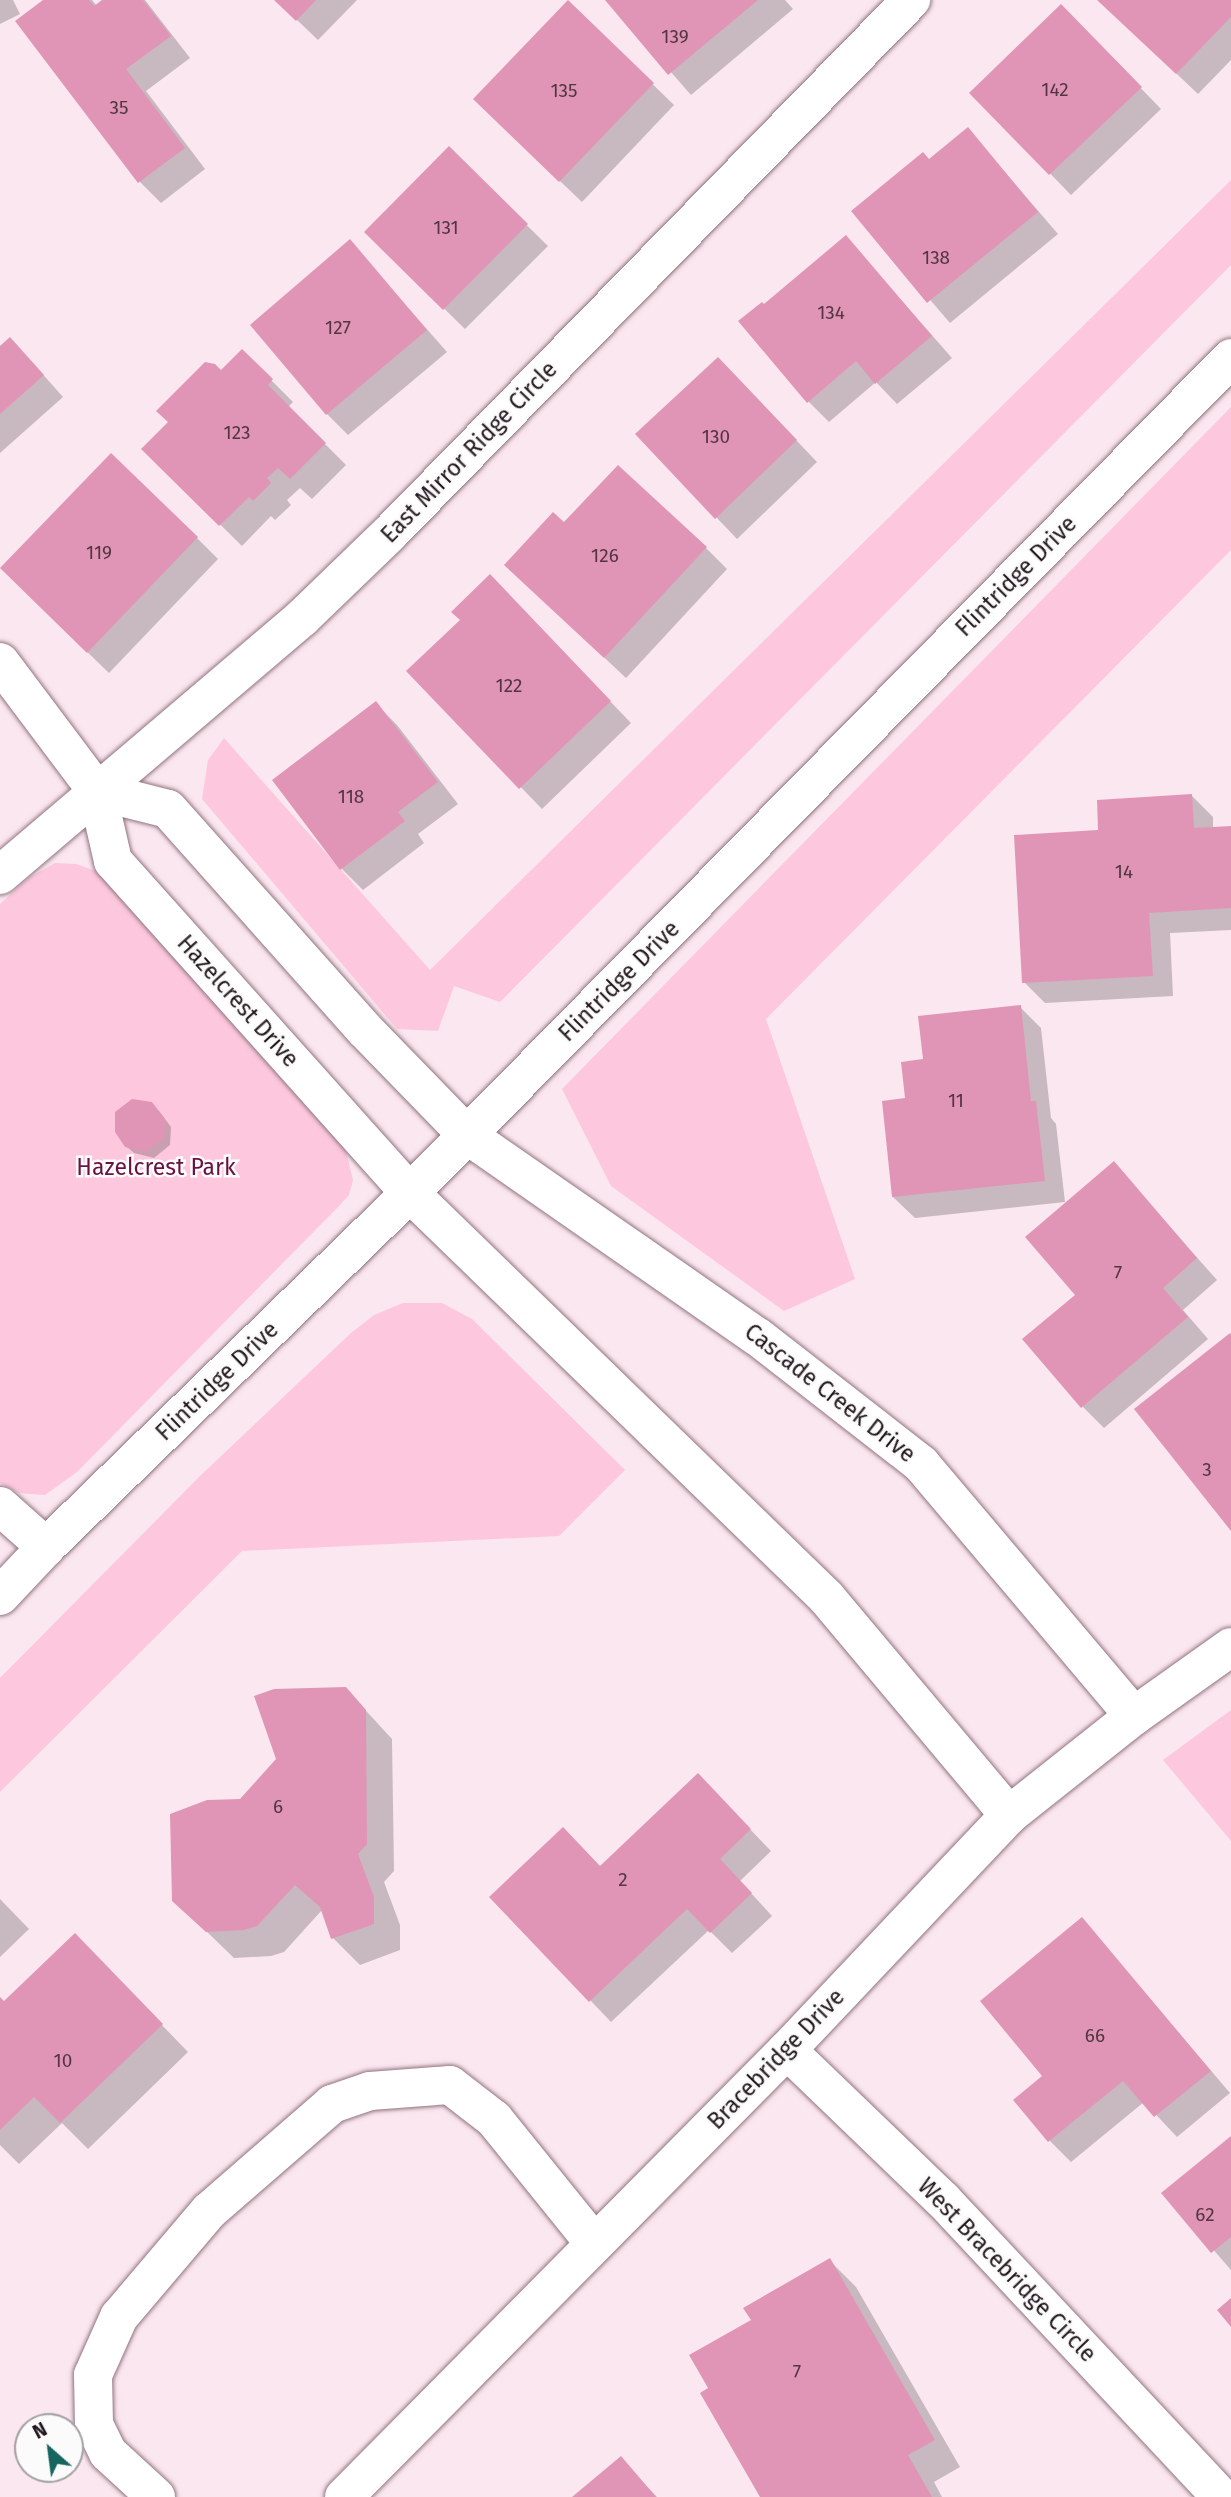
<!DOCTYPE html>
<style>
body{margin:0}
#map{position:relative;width:1231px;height:2497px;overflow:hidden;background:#fbe7ef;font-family:"Fira Sans",sans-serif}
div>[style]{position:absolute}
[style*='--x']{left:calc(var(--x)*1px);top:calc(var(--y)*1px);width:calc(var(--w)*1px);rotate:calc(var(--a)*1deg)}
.green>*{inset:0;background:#fdc8dd}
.shadow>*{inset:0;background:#0003}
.building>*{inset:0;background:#e195b6}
.roads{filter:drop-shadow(0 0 2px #917480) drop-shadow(0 0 2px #917480)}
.minor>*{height:38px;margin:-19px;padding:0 19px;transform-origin:19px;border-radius:19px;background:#fff}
.tertiary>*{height:38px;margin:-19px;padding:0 19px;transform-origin:19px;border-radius:19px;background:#fff}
span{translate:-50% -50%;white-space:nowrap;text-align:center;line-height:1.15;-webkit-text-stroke:5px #fbfbfb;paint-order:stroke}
.number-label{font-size:19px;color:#523642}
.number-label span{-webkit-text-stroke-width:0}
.street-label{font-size:23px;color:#22171c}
.park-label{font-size:23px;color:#691142}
.north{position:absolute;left:14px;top:2413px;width:70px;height:70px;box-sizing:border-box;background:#fbfbfb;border:2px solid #a4a0a2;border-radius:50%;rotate:332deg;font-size:19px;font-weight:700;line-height:28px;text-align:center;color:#22171c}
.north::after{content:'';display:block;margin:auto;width:24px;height:32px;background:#176561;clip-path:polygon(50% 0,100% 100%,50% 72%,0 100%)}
</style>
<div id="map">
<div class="green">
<div style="clip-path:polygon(1231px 180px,1231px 265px,500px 1002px,454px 986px,438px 1031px,397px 1029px,202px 799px,208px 760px,224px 738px,430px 970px)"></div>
<div style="clip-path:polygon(1231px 407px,1231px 550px,766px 1019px,855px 1279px,784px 1311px,611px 1186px,562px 1089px)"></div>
<div style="clip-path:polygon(55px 863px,76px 864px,96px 871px,337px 1134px,344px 1143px,353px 1180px,349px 1195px,338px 1207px,77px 1472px,45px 1495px,30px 1494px,19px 1493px,0 1483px,0 904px,30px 877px)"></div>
<div style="clip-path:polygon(403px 1303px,442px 1303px,472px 1319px,625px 1470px,559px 1536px,242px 1551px,0 1792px,0 1678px,200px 1476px,351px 1333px,374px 1315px)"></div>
<div style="clip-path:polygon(1231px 1710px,1231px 1841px,1163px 1760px)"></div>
</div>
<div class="shadow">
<div style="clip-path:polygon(0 0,13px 0,20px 14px,0 24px)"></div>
<div style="clip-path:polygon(46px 0,92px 0,97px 6px,105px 0,145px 0,190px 58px,146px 91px,205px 169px,161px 203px,140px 182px,18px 22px)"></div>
<div style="clip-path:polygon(276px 0,357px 0,318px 40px)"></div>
<div style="clip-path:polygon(608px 0,785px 0,793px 9px,691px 95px)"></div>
<div style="clip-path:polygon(1099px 0,1231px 0,1231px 60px,1198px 94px)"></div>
<div style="clip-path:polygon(568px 2px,674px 105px,582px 202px,496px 120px)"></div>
<div style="clip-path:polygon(1061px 6px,1161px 109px,1071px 195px,972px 93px)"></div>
<div style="clip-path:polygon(968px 129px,1058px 234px,950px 323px,854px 211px,929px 161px)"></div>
<div style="clip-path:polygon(449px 149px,548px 246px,465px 329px,366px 232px)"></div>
<div style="clip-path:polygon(846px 237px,952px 358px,897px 404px,876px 382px,829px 422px,808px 401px,764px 306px)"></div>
<div style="clip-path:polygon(350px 242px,447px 352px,348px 435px,327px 414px)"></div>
<div style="clip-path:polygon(0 348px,31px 361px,63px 397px,0 453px)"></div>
<div style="clip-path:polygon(242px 351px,293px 402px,288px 407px,346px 465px,312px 499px,300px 488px,287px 500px,291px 505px,275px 520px,271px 516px,242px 546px,144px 449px)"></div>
<div style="clip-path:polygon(739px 380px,817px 462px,737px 539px,716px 517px)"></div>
<div style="clip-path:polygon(565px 525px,706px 548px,727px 569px,626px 678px,506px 565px)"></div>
<div style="clip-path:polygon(197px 538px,218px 559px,109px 673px,23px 590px)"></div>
<div style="clip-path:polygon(511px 598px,631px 723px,542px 809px,409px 671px,462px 620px)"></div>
<div style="clip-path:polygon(376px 704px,397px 725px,458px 804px,418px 834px,424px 843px,363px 890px,342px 869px)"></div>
<div style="clip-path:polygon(1192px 796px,1213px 817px,1213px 829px,1231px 829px,1231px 930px,1170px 933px,1173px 996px,1045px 1003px,1024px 982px,1100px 832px)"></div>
<div style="clip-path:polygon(1020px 1007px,1041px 1028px,1051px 1118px,1056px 1124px,1065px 1202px,915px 1218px,893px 1197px,907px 1100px)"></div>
<div style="clip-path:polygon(159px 1111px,171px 1127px,170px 1145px,154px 1158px,134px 1153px,126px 1146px)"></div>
<div style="clip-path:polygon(1113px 1163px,1217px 1280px,1183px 1310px,1208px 1339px,1104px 1428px,1083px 1407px,1077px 1295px)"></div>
<div style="clip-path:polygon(346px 1689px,392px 1739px,394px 1871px,384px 1882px,400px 1925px,400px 1950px,360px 1965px,333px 1938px,322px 1910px,284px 1952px,271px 1956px,234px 1958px,174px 1900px,241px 1801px)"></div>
<div style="clip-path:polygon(719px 1797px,771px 1851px,740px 1881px,772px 1916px,732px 1953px,709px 1930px,611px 2022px,492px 1897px,601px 1868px)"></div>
<div style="clip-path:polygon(0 1899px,29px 1929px,0 1957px)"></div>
<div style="clip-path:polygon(1082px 1919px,1230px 2093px,1177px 2137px,1144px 2102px,1071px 2162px,1049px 2140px,1045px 2076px)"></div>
<div style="clip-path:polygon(101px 1962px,188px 2052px,88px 2149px,62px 2123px,19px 2164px,0 2145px,0 1998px,4px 2003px)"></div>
<div style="clip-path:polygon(1231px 2138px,1231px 2270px,1164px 2193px)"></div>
<div style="clip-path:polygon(829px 2260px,856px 2287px,960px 2467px,934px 2482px,942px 2497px,762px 2497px,753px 2321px)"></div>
<div style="clip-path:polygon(620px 2458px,657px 2497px,575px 2497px)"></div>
</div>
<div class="building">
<div style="clip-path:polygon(43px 0,89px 0,94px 6px,102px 0,143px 0,171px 36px,126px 69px,185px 148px,138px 183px,15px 21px)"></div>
<div style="clip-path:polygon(274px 0,316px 0,296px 21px)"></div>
<div style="clip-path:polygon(568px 0,654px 83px,559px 182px,473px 99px)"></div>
<div style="clip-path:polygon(605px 0,758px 0,668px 75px)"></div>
<div style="clip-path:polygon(1097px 0,1231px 0,1231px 17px,1176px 74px)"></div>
<div style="clip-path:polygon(1061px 4px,1142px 87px,1049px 175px,969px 93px)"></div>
<div style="clip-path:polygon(968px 127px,1038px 212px,927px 303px,851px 211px,923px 152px,929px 159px)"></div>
<div style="clip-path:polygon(449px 146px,528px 224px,443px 310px,364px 232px)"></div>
<div style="clip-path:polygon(846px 235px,932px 336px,875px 384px,856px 361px,807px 403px,738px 321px,762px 302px,764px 304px)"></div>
<div style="clip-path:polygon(350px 239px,427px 330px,326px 415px,250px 325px)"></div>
<div style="clip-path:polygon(10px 337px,44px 375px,0 414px,0 346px)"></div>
<div style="clip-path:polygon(242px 349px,273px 379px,268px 385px,326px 443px,290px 479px,278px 468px,267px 478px,271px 483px,253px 501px,249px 497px,219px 526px,141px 449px,168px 422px,156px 411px,205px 362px,215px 364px,221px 370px)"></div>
<div style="clip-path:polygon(718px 357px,797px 440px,715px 519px,635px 434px)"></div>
<div style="clip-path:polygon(111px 453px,198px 537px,87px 653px,0 568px)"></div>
<div style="clip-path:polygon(618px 465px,707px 547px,604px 658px,504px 565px,553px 512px,564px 522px)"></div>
<div style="clip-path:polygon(490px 574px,611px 701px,519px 789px,406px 671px,460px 620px,451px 612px)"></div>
<div style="clip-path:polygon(376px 701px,438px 782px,398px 812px,405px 821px,340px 870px,272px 780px)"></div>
<div style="clip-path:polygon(1192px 794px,1194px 828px,1231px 826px,1231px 908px,1149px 913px,1153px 976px,1022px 983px,1014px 835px,1098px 830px,1097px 800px)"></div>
<div style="clip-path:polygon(1021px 1005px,1031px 1101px,1036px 1101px,1045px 1181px,892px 1197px,882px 1101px,905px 1098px,901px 1062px,923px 1059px,918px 1016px)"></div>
<div style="clip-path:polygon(132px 1099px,152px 1102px,165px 1119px,164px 1138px,146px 1152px,125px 1147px,115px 1132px,115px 1112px)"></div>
<div style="clip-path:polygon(1114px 1161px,1197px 1258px,1163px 1288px,1188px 1317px,1081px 1408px,1022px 1339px,1075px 1295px,1025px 1237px)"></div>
<div style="clip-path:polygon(1230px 1333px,1231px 1335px,1231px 1531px,1134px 1409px)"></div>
<div style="clip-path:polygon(346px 1687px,366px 1710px,367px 1844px,358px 1854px,374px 1897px,374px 1924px,331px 1939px,320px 1907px,295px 1885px,257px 1926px,244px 1930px,206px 1932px,172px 1901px,170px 1814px,207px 1800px,240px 1799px,276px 1759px,254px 1696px,274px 1689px)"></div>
<div style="clip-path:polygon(698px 1773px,751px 1829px,720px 1859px,752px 1893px,710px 1933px,687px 1909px,589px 2002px,489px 1897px,563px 1827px,600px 1866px)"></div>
<div style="clip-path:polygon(1082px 1917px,1211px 2071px,1154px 2117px,1123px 2081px,1048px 2142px,1013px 2100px,1042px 2076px,980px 2001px)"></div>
<div style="clip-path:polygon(75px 1933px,163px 2024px,60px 2123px,34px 2097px,0 2130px,0 1997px,4px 2001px)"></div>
<div style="clip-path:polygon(1231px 2136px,1231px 2237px,1211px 2253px,1161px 2193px)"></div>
<div style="clip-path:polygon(830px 2258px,935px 2440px,908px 2455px,932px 2497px,760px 2497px,700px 2393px,708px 2388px,689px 2355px,751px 2320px,743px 2308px)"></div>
<div style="clip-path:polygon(1231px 2298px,1231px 2327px,1217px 2310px)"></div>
<div style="clip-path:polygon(621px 2456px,656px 2497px,572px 2497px)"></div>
</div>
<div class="roads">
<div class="minor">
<div style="--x:0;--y:662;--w:161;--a:53.1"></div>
<div style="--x:97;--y:791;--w:72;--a:77.1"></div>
<div style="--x:113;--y:861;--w:445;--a:48.2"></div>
<div style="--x:410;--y:1193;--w:580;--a:44.16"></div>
<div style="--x:826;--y:1597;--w:285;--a:50"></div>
<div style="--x:97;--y:791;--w:73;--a:14.2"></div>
<div style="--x:168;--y:809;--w:296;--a:48.3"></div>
<div style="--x:365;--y:1030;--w:146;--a:45.8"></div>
<div style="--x:467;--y:1135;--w:354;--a:34.8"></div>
<div style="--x:758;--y:1337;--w:207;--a:37.9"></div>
<div style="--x:921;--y:1464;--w:330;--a:49.8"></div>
<div style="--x:0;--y:875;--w:397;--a:-40.4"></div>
<div style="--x:302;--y:618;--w:121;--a:-44"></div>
<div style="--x:389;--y:534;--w:747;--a:-45.65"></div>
<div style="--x:0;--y:1506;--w:62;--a:41.7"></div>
<div style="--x:787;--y:2050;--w:216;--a:43.9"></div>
<div style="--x:943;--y:2200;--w:407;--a:46.9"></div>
<div style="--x:156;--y:2497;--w:65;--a:-137.5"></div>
<div style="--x:108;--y:2453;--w:32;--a:-116"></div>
<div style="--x:94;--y:2424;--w:49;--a:-91.2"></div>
<div style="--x:93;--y:2375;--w:64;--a:-65.9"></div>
<div style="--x:119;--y:2317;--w:139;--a:-49.7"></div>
<div style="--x:209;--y:2211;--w:163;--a:-41"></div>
<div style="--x:332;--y:2104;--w:40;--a:-18.9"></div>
<div style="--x:370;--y:2091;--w:80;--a:-4.3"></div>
<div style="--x:450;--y:2085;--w:56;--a:37.7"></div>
<div style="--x:494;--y:2119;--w:159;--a:51.1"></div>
<div style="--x:344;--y:2497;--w:629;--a:-45.26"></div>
<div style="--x:787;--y:2050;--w:323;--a:-46.6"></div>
<div style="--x:1009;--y:1815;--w:159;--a:-38.4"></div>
<div style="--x:1134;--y:1716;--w:119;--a:-35.4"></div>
</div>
<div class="tertiary">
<div style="--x:0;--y:1596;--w:67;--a:-46.8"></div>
<div style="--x:46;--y:1547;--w:508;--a:-44.2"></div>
<div style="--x:410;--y:1193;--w:1171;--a:-45.48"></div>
</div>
</div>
<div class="number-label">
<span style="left:675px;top:37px">139</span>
<span style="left:1055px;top:90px">142</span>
<span style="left:564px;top:91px">135</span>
<span style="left:119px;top:108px">35</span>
<span style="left:446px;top:228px">131</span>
<span style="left:936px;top:258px">138</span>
<span style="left:831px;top:313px">134</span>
<span style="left:338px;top:328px">127</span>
<span style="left:237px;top:433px">123</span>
<span style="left:716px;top:437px">130</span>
<span style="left:99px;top:553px">119</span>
<span style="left:605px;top:556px">126</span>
<span style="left:509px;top:686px">122</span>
<span style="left:351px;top:797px">118</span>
<span style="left:1124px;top:872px">14</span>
<span style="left:956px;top:1101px">11</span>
<span style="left:1118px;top:1273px">7</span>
<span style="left:1207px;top:1470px">3</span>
<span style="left:278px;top:1807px">6</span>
<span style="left:623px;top:1880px">2</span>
<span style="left:1095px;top:2036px">66</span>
<span style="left:63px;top:2061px">10</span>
<span style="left:1205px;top:2215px">62</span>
<span style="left:797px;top:2372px">7</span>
</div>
<div class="street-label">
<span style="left:469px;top:452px;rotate:-46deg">East Mirror Ridge Circle</span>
<span style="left:1016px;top:576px;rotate:-45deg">Flintridge Drive</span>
<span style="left:619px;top:981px;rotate:-45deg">Flintridge Drive</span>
<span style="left:238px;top:1001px;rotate:48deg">Hazelcrest Drive</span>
<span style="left:217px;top:1381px;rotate:-44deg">Flintridge Drive</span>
<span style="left:830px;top:1393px;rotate:38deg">Cascade Creek Drive</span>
<span style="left:776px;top:2059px;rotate:-46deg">Bracebridge Drive</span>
<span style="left:1007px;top:2270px;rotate:46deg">West Bracebridge Circle</span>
</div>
<div class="park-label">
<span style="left:156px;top:1167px">Hazelcrest Park</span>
</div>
<div class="north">N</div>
</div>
